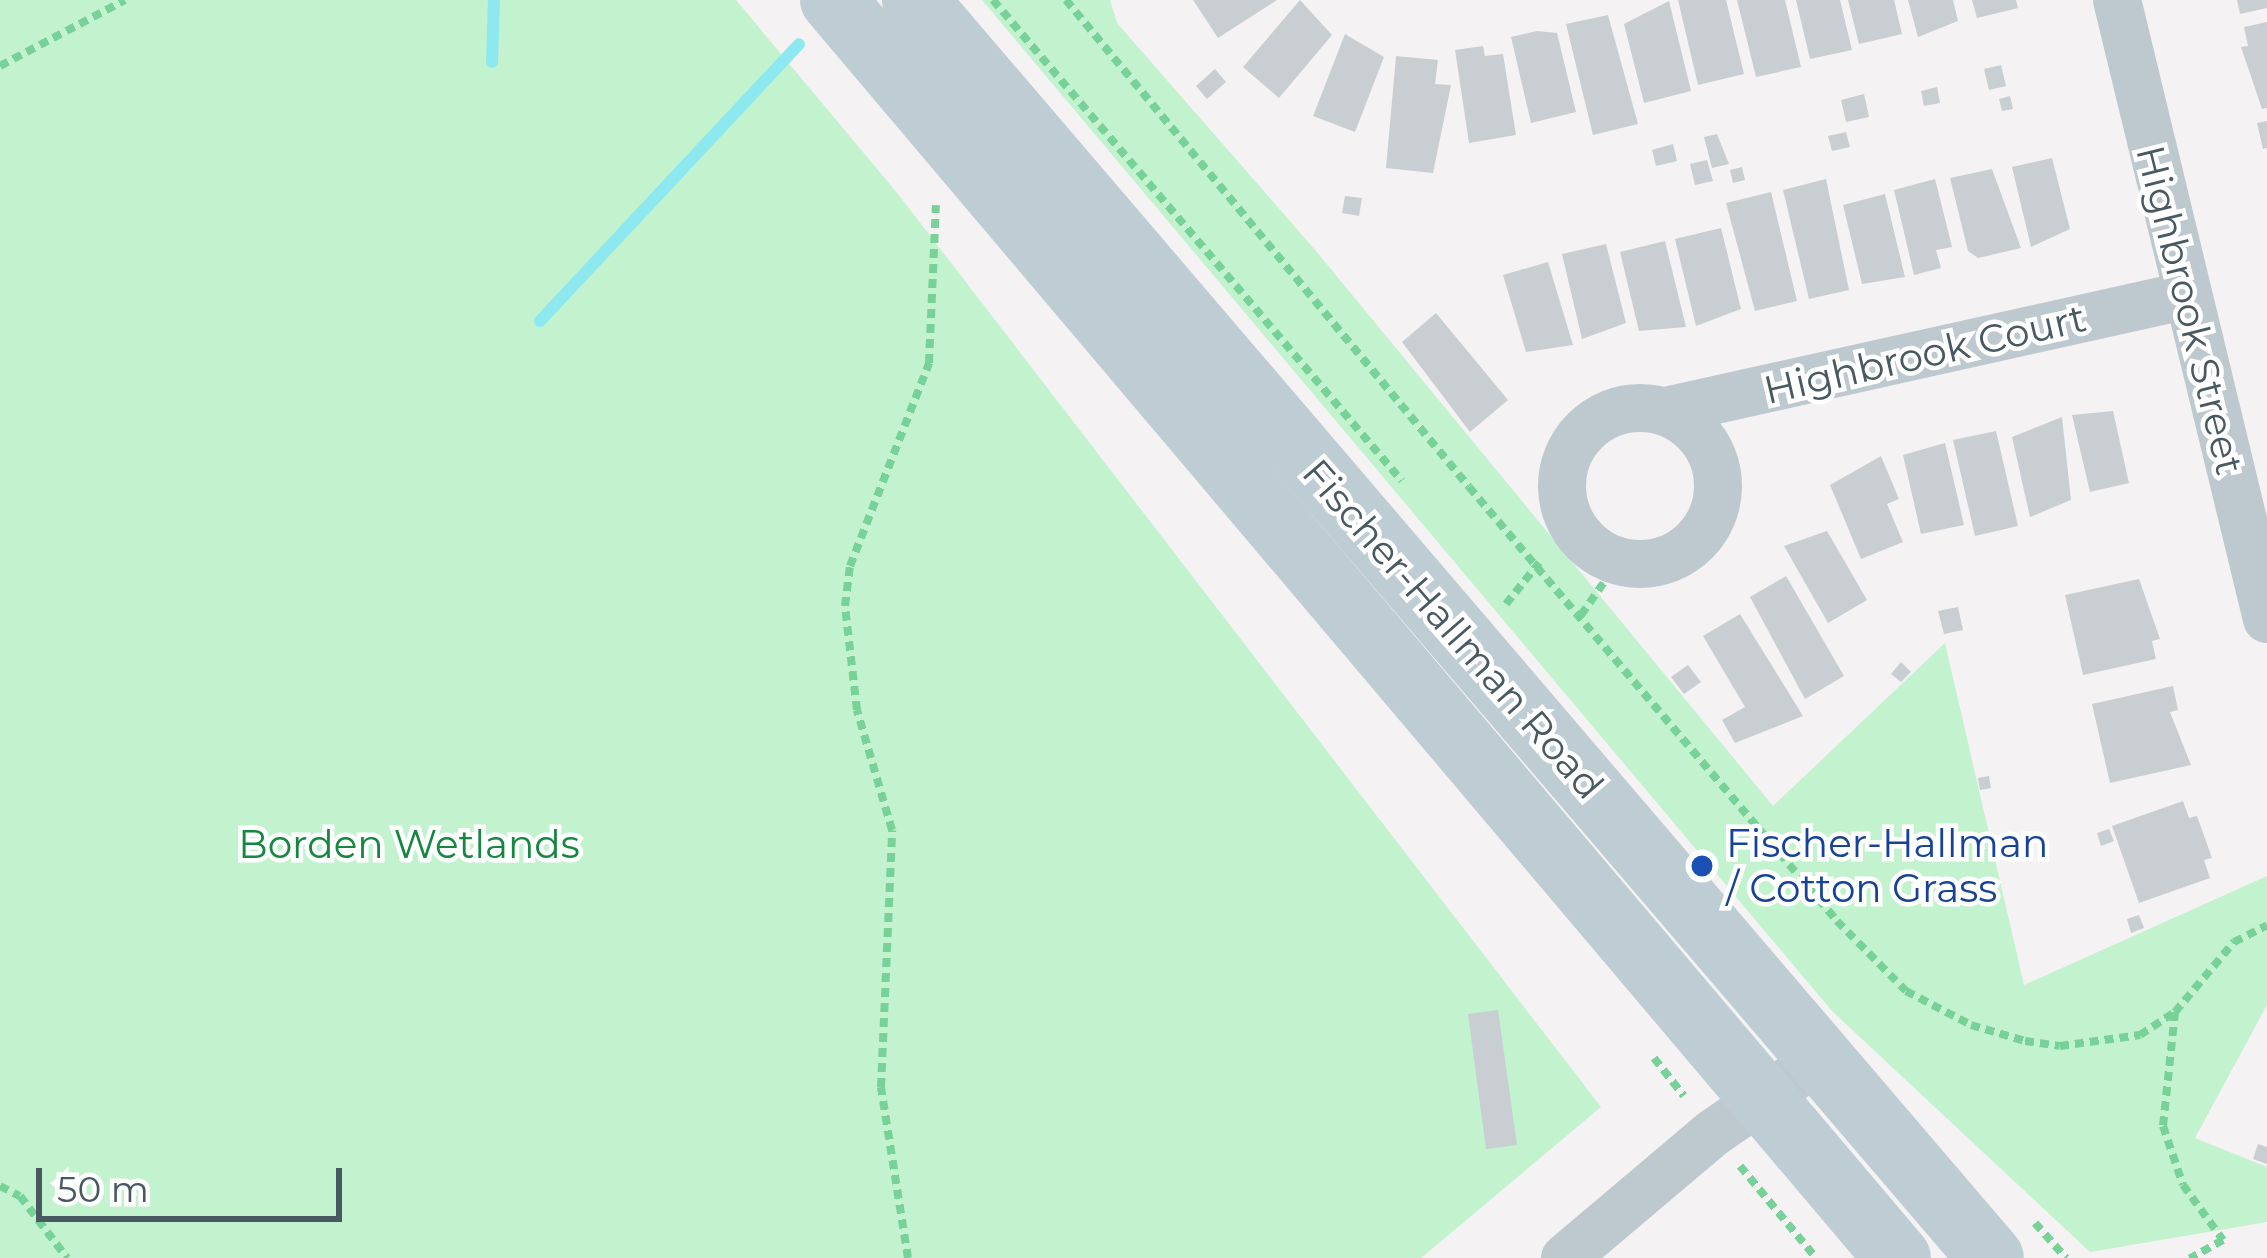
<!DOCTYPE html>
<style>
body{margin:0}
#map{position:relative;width:2267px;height:1258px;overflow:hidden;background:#f5f2f3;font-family:Montserrat,sans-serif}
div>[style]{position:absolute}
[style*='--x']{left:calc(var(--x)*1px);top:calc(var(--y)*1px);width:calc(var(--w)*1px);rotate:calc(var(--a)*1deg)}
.green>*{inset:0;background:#c2f2ce}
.stream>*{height:12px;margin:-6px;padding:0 6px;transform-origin:6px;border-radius:6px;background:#8ee8ef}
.building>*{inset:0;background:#c9ced2}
.path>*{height:8px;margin-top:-4px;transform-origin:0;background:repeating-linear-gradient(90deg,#78d199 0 9px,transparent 0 15px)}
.street>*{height:48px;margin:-24px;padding:0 24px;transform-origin:24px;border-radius:24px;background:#bdc9cf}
.street>.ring{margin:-24px;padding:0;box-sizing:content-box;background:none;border:48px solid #bdc9cf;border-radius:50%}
.secondary>*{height:66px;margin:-33px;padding:0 33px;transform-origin:33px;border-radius:33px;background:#beccd4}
.dots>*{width:33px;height:33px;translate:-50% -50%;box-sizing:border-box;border:6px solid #fff;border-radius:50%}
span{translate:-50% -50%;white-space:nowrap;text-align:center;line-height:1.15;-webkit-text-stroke:9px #fff;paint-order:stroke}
.street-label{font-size:39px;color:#495961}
.park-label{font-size:39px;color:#15873f}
.transit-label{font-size:39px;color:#164399}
.left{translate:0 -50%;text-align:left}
.scale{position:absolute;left:36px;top:1168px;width:306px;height:54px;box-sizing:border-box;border:6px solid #495961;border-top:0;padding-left:15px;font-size:36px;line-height:42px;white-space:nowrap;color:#495961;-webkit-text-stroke:9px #fff;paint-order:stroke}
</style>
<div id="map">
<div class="green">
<div style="clip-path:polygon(0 0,736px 0,898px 194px,1601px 1107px,1421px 1258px,0 1258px)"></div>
<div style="clip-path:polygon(982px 0,1110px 0,1117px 23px,1316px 251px,1773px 806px,1945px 643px,2024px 985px,2267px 876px,2267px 1005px,2195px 1138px,2267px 1167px,2267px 1222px,2090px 1252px,1832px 1011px)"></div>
</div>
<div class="stream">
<div style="--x:492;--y:62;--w:62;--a:-88.2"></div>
<div style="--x:540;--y:321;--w:379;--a:-46.9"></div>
</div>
<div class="building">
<div style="clip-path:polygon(1193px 0,1277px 0,1218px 38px)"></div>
<div style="clip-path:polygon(1300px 0,1332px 35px,1279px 98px,1243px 67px)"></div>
<div style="clip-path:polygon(1678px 0,1726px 0,1744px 74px,1698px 85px)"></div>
<div style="clip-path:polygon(1737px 0,1785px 0,1801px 67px,1756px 77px)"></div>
<div style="clip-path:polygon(1796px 0,1840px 0,1852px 50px,1810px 59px)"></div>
<div style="clip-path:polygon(1848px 0,1894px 0,1902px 34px,1859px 44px)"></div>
<div style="clip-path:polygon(1908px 0,1953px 0,1958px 21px,1918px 37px)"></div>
<div style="clip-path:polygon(1972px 0,2016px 0,2018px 8px,1977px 18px)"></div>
<div style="clip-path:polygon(2237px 0,2267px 0,2267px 8px,2240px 14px)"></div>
<div style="clip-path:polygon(1669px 1px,1691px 91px,1644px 103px,1624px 24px)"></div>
<div style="clip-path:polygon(1608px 15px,1638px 124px,1593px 135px,1566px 24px)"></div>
<div style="clip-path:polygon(2267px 22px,2267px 108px,2262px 109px,2241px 47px,2248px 46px,2244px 27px)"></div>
<div style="clip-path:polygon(1537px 31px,1557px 33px,1576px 112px,1531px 123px,1511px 37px)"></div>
<div style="clip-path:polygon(1345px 34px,1384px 57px,1355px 132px,1313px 116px)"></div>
<div style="clip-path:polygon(1483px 46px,1485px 56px,1503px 54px,1516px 135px,1469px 143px,1455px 50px)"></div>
<div style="clip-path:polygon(1396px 56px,1438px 60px,1435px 84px,1451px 85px,1433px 173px,1386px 168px)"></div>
<div style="clip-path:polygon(2001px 65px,2006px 86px,1989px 90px,1984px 69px)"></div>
<div style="clip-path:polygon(1215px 69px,1226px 82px,1207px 99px,1196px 86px)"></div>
<div style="clip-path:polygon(1937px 87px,1940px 103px,1924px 106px,1921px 91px)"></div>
<div style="clip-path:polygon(1864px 94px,1869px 117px,1846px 122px,1841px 100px)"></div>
<div style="clip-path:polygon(2010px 96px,2013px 109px,2002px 111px,1999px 99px)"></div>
<div style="clip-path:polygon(2267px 121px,2267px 148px,2263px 149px,2257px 123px)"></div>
<div style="clip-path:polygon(1846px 132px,1850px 147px,1832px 151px,1828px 136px)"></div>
<div style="clip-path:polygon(1717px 134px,1729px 164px,1712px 168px,1704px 137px)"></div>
<div style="clip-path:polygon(1673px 144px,1677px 161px,1656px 166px,1652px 150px)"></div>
<div style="clip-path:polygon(2052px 158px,2070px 229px,2031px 247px,2012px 167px)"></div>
<div style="clip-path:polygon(1707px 160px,1713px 181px,1695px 185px,1690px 164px)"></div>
<div style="clip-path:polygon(1742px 167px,1745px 180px,1733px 183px,1730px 170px)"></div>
<div style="clip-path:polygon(1992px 169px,2021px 248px,1978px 258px,1968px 251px,1950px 178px)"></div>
<div style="clip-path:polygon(1826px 179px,1849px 290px,1809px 299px,1783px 190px)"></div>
<div style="clip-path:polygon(1935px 179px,1952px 247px,1936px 250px,1941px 268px,1914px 275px,1894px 190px)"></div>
<div style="clip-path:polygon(1771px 192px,1797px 301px,1755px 311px,1726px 203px)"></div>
<div style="clip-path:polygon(1885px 194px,1905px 277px,1862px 284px,1843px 205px)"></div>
<div style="clip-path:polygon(1345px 196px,1362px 198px,1359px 216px,1342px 213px)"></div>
<div style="clip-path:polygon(1721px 228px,1741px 309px,1696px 326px,1675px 239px)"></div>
<div style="clip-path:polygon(1665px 241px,1686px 327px,1639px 331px,1620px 252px)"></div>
<div style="clip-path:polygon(1606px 244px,1626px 323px,1582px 339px,1562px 254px)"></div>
<div style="clip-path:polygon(1548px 262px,1573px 345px,1526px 352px,1503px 275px)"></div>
<div style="clip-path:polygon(1436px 313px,1508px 400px,1470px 432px,1402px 342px)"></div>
<div style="clip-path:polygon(2113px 411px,2129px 483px,2090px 492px,2072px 415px)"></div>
<div style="clip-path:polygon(2062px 417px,2071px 500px,2030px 517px,2012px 437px)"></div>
<div style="clip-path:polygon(1996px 431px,2018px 526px,1975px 536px,1953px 440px)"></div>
<div style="clip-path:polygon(1945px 443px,1964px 525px,1921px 534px,1903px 455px)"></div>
<div style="clip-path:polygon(1881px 456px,1899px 499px,1887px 504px,1903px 542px,1861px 559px,1830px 485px)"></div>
<div style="clip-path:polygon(1827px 531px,1867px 600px,1828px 623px,1784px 546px)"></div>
<div style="clip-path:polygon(1786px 576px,1844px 676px,1805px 699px,1750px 597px)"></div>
<div style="clip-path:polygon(2139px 579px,2160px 639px,2152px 641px,2156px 659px,2083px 675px,2065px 595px)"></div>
<div style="clip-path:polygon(1958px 607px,1963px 630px,1944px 634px,1938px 611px)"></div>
<div style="clip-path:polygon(1740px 614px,1803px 716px,1735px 743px,1722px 720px,1745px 707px,1703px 636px)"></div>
<div style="clip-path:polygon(1901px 662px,1911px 672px,1901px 682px,1891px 674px)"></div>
<div style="clip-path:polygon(1688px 665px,1701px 682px,1684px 694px,1671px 677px)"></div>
<div style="clip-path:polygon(2173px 686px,2178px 710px,2170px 712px,2191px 765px,2110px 783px,2092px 704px)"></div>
<div style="clip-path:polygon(1989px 776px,1991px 788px,1980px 790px,1978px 778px)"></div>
<div style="clip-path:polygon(2183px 801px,2189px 818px,2197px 816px,2212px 858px,2204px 860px,2210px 878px,2139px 903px,2112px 826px)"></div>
<div style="clip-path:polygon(2109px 829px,2114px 841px,2101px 846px,2097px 833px)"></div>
<div style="clip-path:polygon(2139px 915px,2144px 928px,2131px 933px,2127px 919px)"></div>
<div style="clip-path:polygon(1498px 1010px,1517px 1145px,1486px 1149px,1468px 1014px)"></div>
<div style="clip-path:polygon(2258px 1144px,2267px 1147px,2267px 1164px,2253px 1159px)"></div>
</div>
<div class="path">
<div style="--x:993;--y:0;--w:631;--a:49.63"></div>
<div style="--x:1066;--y:0;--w:632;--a:50.39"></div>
<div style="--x:1469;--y:487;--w:569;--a:49.7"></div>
<div style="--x:1837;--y:921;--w:98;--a:45.4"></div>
<div style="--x:1906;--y:991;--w:73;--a:27.6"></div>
<div style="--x:1971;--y:1025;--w:56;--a:16.5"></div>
<div style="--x:2025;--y:1041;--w:35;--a:8"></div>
<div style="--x:2060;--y:1046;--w:81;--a:-7.8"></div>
<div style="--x:2140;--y:1035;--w:42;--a:-33.3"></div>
<div style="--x:2175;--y:1012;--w:92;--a:-49.9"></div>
<div style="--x:2234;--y:942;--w:37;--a:-27"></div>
<div style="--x:0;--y:66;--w:141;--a:-27.8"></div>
<div style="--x:1506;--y:604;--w:53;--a:-51.2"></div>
<div style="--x:1581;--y:615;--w:66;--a:-54.9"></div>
<div style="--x:2175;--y:1012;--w:115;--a:96"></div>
<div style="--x:2163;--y:1126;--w:62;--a:71.3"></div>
<div style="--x:2183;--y:1185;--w:68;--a:54"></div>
<div style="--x:2223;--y:1240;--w:38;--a:151"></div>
<div style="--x:1654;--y:1058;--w:48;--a:51.7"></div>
<div style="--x:1740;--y:1166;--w:119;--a:50.4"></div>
<div style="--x:0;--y:1186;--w:22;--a:27"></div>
<div style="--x:20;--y:1196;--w:78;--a:52.8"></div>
<div style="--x:2035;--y:1223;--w:47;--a:48.5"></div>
<div style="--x:908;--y:1258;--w:173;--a:-99"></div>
<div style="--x:881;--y:1087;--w:257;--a:-87.5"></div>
<div style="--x:892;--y:830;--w:125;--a:-106.3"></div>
<div style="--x:857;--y:710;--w:105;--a:-96.6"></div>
<div style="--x:845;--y:606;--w:40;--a:-82.9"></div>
<div style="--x:850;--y:566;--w:218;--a:-68.7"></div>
<div style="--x:929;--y:363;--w:158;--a:-87.5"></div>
</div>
<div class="street">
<div style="--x:2117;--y:0;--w:637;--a:76.38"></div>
<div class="ring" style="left:1562px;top:408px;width:108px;height:108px"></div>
<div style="--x:1666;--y:411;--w:531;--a:-12.52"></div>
<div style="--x:1565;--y:1258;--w:194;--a:-40.2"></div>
<div style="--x:1713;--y:1133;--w:130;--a:-34.7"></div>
</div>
<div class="secondary">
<div style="--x:833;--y:0;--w:1648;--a:49.75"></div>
<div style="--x:915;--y:0;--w:1655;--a:49.46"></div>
</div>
<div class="dots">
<div style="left:1702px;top:866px;background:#1a4fb4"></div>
</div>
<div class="street-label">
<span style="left:2190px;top:310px;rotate:76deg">Highbrook Street</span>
<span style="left:1925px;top:354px;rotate:-13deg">Highbrook Court</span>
<span style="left:1453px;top:629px;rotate:49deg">Fischer-Hallman Road</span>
</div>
<div class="park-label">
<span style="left:409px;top:844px">Borden Wetlands</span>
</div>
<div class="transit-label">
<span class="left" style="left:1726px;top:866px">Fischer-Hallman<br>/ Cotton Grass</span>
</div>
<div class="scale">50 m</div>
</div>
